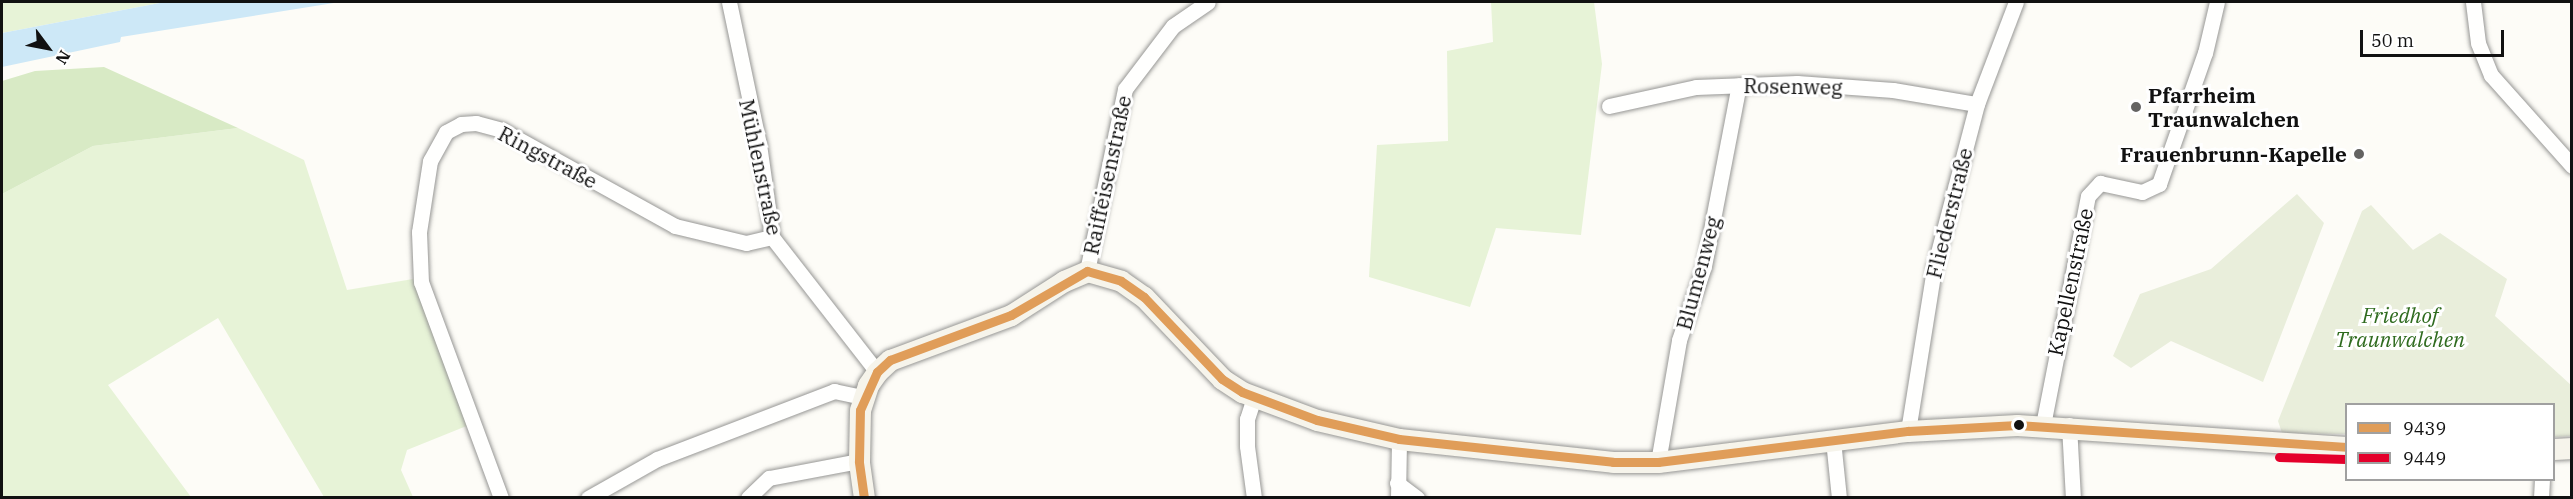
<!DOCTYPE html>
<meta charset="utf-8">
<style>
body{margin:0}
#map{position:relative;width:2573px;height:499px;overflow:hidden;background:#fdfcf7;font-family:"IBM Plex Serif",serif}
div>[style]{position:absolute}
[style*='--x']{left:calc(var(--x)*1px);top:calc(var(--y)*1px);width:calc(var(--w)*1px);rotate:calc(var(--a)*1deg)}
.green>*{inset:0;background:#e7f3d7}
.forest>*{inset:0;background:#d8eac5}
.cemetery>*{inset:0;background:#e9eedb}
.water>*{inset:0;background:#cde8f7}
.roads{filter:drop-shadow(0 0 2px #979795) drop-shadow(0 0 2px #979795)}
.street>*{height:15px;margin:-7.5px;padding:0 7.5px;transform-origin:7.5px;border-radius:7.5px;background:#fffffe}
.secondary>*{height:21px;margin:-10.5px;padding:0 10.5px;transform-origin:10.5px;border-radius:10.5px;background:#f6f4eb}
.bus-1>*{height:9px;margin:-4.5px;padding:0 4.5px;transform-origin:4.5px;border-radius:4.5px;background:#e09d59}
.bus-2>*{height:9px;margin:-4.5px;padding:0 4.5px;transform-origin:4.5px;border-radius:4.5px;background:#e4002b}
.dots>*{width:16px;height:16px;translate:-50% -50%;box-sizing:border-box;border:3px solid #fff;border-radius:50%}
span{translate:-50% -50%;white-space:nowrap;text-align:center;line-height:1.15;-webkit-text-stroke:6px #fff;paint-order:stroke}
.street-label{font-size:21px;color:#111}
.poi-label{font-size:21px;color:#111;font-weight:700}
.left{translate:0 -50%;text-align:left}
.right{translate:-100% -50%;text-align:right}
.park-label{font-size:21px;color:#2f6b1f;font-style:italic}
.frame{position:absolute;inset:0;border:3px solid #111;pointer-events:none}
.legend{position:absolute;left:2345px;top:403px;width:210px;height:78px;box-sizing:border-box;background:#fff;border:2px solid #a0a0a0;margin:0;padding:8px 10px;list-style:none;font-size:18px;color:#111}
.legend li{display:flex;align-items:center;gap:12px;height:30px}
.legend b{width:30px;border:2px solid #a0a0a0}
.north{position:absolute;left:18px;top:18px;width:60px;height:60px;-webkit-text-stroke:4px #fff;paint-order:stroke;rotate:122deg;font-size:16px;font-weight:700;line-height:24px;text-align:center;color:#111}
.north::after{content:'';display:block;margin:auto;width:21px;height:27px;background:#111;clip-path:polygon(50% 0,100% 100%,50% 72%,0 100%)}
.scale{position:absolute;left:2360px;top:30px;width:144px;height:27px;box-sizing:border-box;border:3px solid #111;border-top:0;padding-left:8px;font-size:18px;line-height:21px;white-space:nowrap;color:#111;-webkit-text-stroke:4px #fff;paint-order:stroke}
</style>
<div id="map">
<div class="green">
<div style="clip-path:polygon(2px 2px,165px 2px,2px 33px)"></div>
<div style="clip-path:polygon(1491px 2px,1594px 2px,1602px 64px,1581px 235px,1496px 228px,1470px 307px,1369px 277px,1377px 145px,1448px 141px,1447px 51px,1493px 42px)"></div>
<div style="clip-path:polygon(238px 128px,304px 160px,347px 290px,413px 279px,469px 425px,407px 450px,401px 470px,413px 497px,324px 497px,218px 318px,108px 385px,191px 497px,2px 498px,2px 194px,93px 146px)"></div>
</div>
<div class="forest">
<div style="clip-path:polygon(104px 67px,238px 128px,93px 146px,2px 194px,2px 81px,35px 71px)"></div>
</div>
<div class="cemetery">
<div style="clip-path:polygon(2297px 194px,2324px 223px,2263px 382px,2171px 341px,2131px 368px,2113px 356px,2140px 294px,2211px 269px)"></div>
<div style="clip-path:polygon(2371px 205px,2413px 250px,2440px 233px,2507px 279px,2495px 316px,2571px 385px,2571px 436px,2554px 437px,2554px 404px,2346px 404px,2346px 434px,2282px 433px,2278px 421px,2362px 211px)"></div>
</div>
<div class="water">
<div style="clip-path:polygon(165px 2px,340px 2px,121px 37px,120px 42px,2px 67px,2px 33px)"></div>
</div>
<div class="roads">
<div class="street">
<div style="--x:729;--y:2;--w:145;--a:78.1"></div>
<div style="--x:759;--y:144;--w:94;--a:82"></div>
<div style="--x:772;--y:237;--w:171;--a:52.1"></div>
<div style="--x:2473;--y:2;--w:41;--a:83"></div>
<div style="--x:2478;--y:43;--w:35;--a:68"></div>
<div style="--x:2491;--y:75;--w:122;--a:48.3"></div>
<div style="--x:1609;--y:106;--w:89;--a:-12.3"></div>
<div style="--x:1696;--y:87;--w:101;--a:-2.3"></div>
<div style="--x:1797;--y:83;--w:96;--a:4.2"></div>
<div style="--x:1893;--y:90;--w:85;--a:9.5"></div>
<div style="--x:1087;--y:271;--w:186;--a:-78.2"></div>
<div style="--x:1125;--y:89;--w:79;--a:-52.7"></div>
<div style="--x:1173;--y:26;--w:42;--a:-34.4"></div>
<div style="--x:2043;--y:425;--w:233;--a:-78.9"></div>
<div style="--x:2088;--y:196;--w:18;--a:-47"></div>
<div style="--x:2100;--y:183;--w:43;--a:12.1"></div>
<div style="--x:2142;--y:192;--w:19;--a:-25"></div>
<div style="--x:2159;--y:184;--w:139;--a:-70.7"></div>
<div style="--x:2205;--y:53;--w:52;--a:-76.8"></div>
<div style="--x:2069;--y:425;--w:73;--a:86.9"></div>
<div style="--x:1908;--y:431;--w:165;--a:-80.9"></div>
<div style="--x:1934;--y:268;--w:170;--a:-75.3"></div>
<div style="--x:1977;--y:104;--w:109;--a:-69.1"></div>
<div style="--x:1833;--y:440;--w:58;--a:84.1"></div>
<div style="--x:1658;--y:462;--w:124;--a:-80.2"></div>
<div style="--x:1679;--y:340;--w:78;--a:-71.3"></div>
<div style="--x:1704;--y:266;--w:184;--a:-79.1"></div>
<div style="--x:1397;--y:483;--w:25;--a:37"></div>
<div style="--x:501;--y:498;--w:230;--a:-110.3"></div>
<div style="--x:421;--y:282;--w:50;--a:-92.3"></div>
<div style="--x:419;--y:232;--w:72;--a:-81.2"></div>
<div style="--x:430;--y:161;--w:33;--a:-61"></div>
<div style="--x:446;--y:132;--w:17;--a:-28"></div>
<div style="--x:461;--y:124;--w:15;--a:-4"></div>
<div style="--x:476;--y:123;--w:27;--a:15"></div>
<div style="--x:502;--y:130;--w:198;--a:29"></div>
<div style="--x:675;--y:226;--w:73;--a:13.5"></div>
<div style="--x:746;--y:243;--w:27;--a:-13"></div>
<div style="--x:588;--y:498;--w:79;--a:-29.5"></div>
<div style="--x:657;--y:459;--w:190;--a:-21"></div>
<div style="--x:834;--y:391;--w:30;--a:12"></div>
<div style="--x:748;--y:498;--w:29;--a:-44"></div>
<div style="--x:769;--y:478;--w:92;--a:-10.7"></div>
<div style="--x:1254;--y:498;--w:52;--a:-97.7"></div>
<div style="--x:1247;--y:446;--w:27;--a:-90"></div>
<div style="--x:1247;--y:419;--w:22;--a:-72"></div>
<div style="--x:1398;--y:498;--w:59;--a:-89"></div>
<div style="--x:2541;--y:498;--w:18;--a:-87"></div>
</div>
<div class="secondary">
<div style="--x:2554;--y:449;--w:18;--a:-3"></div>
<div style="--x:864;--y:498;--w:37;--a:-98"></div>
<div style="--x:859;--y:461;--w:51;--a:-88.9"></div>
<div style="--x:860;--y:410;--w:26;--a:-72"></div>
<div style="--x:868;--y:385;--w:16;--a:-55"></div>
<div style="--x:877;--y:372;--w:18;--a:-43"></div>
<div style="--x:890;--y:360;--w:129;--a:-20.4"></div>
<div style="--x:1011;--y:315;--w:63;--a:-32.7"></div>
<div style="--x:1064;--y:281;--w:25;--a:-23"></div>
<div style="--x:1087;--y:271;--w:35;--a:16"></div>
<div style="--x:1121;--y:281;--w:28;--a:35"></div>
<div style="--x:1144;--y:297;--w:113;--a:46.4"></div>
<div style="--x:1222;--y:379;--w:24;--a:33"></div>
<div style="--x:1242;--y:392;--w:80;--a:20.5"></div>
<div style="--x:1317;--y:420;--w:84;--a:13"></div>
<div style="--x:1399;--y:439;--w:215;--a:6.1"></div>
<div style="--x:1613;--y:462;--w:45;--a:0"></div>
<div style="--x:1658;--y:462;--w:252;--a:-7.1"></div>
<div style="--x:1908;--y:431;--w:109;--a:-3.2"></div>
<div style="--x:2017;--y:425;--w:330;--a:3.8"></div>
</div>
</div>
<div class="bus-1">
<div style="--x:864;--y:498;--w:37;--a:-98"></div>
<div style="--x:859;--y:461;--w:51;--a:-88.9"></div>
<div style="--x:860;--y:410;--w:42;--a:-65.9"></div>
<div style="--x:877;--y:372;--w:18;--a:-43"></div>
<div style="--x:890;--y:360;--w:129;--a:-20.4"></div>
<div style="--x:1011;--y:315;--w:88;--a:-30.1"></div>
<div style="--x:1087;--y:271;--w:35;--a:16"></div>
<div style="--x:1121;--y:281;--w:28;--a:35"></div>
<div style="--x:1144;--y:297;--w:113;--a:46.4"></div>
<div style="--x:1222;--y:379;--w:24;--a:33"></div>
<div style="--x:1242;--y:392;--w:80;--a:20.5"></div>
<div style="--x:1317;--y:420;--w:84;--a:13"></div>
<div style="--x:1399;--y:439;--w:215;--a:6.1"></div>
<div style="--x:1613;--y:462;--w:45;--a:0"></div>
<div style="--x:1658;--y:462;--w:252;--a:-7.1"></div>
<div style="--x:1908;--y:431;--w:109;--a:-3.2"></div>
<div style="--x:2017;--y:425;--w:330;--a:3.8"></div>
</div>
<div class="bus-2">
<div style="--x:2279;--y:457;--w:67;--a:1.7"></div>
</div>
<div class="dots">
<div style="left:2136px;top:107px;background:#646362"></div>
<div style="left:2359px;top:154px;background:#646362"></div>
<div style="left:2019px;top:425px;background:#111"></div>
</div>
<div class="street-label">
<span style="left:1793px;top:86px;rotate:1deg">Rosenweg</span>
<span style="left:548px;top:157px;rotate:28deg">Ringstraße</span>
<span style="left:761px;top:167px;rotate:78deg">Mühlenstraße</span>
<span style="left:1107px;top:175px;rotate:-78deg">Raiffeisenstraße</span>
<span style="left:1949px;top:213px;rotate:-76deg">Fliederstraße</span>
<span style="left:1698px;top:273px;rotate:-75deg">Blumenweg</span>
<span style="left:2070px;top:282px;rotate:-78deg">Kapellenstraße</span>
</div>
<div class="poi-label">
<span class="left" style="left:2148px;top:107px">Pfarrheim<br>Traunwalchen</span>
<span class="right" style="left:2347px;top:154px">Frauenbrunn-Kapelle</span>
</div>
<div class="park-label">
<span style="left:2400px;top:327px">Friedhof<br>Traunwalchen</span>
</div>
<div class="frame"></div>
<ul class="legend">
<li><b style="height:8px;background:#e09d59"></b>9439</li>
<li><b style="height:8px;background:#e4002b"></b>9449</li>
</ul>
<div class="north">N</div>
<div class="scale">50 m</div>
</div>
